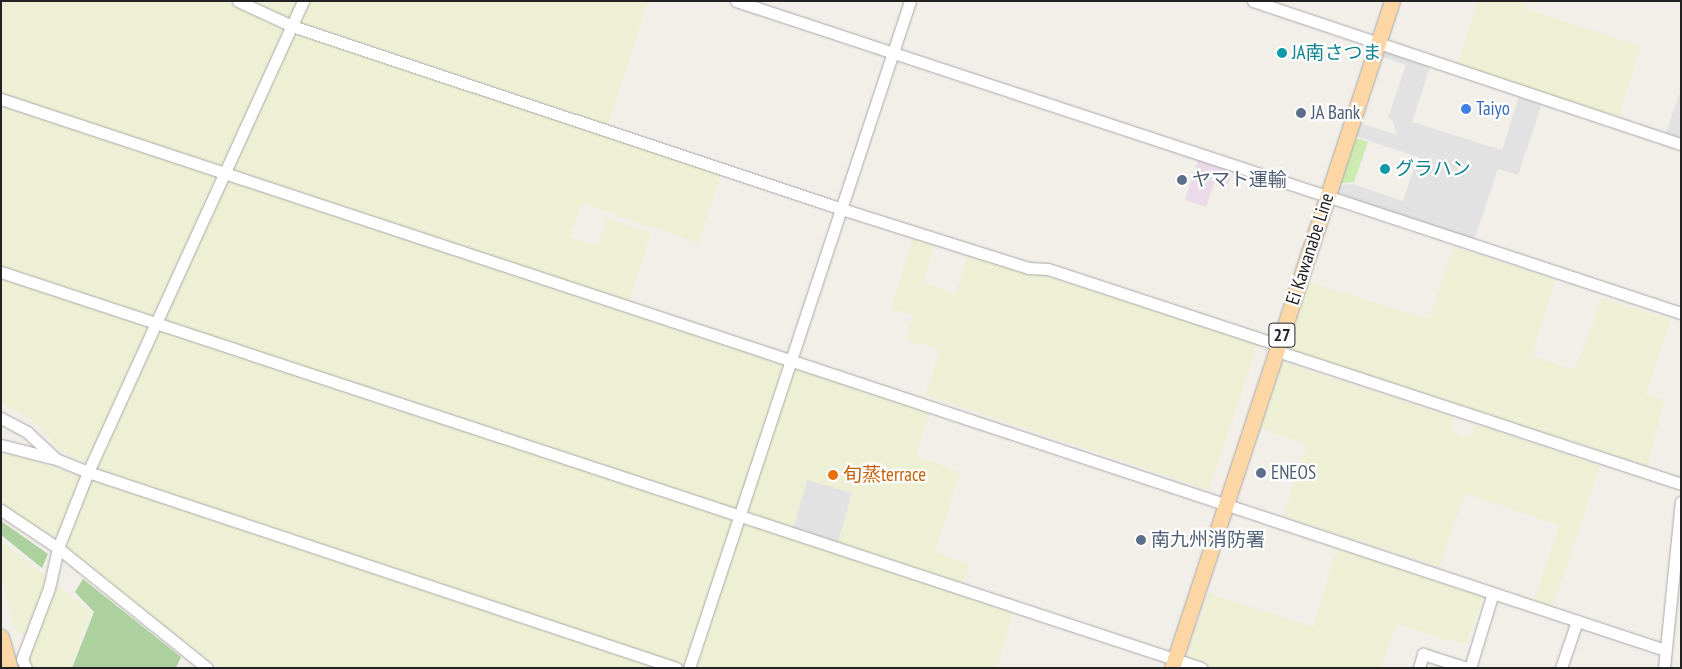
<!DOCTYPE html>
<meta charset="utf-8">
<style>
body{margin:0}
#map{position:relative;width:1682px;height:669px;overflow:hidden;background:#f2efe9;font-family:"PT Sans Narrow","Noto Sans JP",sans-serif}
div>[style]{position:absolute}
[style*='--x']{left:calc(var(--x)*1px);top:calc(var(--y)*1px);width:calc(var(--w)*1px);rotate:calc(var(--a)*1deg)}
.industrial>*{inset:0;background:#ebdbe8}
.farmland>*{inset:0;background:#eef0d5}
.grass>*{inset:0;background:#cdebb0}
.forest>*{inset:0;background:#add19e}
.parking>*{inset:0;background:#e2e2e2}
.roads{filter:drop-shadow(0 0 1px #a9a9a9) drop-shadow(0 0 1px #a9a9a9)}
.minor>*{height:11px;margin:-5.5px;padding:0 5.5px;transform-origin:5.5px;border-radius:5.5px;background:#fff}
.major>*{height:15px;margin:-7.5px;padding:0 7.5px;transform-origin:7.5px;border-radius:7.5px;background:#fcd6a4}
.dots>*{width:14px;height:14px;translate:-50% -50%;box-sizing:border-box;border:2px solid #fff;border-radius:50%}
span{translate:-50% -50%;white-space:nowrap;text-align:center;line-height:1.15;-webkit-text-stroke:4.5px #fff;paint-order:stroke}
.shield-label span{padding:1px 4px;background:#fff;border:1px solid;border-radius:4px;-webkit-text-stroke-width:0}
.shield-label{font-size:18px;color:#222;font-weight:700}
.culture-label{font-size:19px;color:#0d838f}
.left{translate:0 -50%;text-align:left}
.shop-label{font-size:19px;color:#366cbe}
.service-label{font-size:19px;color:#4e5e75}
.street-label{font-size:19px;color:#222}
.food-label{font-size:19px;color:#c56008}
.frame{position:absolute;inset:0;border:2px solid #222;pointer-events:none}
</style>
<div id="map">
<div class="industrial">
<div style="clip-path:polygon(1198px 160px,1233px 171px,1228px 185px,1215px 181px,1206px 207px,1185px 200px)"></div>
</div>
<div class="farmland">
<div style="clip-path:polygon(1px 1px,648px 1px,605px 135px,722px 172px,698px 243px,582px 203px,570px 237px,597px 246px,607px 218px,651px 233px,626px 311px,929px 413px,916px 456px,960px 472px,935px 552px,969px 564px,959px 595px,1013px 613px,997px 668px,220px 668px,1px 503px,1px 451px,94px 480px,100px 468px,71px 457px,58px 448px,35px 422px,1px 403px)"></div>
<div style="clip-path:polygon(1478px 1px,1526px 1px,1524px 8px,1641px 46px,1618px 117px,1457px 65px)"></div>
<div style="clip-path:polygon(913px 238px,934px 245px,923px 283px,956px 293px,968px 255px,1027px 273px,1039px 274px,1258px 344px,1209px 490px,925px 395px,940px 350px,906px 339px,913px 315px,891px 308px)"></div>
<div style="clip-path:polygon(1454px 247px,1555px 280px,1532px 356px,1575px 370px,1602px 298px,1671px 319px,1646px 394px,1664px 400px,1648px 466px,1286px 349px,1309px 282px,1429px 319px)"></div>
<div style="clip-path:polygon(1282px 362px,1455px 418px,1451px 431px,1469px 438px,1475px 424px,1600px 466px,1553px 606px,1534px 600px,1559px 525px,1465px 493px,1439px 567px,1283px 516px,1307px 444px,1259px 428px)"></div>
<div style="clip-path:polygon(1px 541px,47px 577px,26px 637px,14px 627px,1px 575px)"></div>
<div style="clip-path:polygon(1337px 548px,1483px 597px,1466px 645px,1397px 624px,1381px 668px,1214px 668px,1186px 658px,1208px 593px,1313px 627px)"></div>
<div style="clip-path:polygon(54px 583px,91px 612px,70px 668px,31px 668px,29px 661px)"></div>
</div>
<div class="grass">
<div style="clip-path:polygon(1356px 138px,1368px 142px,1354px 182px,1341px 183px)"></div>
</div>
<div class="forest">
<div style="clip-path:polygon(1px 521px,48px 554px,42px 568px,1px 535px)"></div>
<div style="clip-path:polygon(83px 579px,181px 657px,176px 668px,72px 668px,94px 612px,75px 592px)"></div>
</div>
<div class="parking">
<div style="clip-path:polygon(1387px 51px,1431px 63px,1412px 122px,1502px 150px,1520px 94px,1543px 101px,1518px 175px,1498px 169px,1474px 241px,1336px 195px,1340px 185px,1353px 184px,1403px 201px,1418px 157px,1355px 136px,1360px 123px,1397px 135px,1392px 119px,1388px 118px,1406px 65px,1382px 57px)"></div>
<div style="clip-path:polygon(1681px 89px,1681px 138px,1666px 133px)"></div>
<div style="clip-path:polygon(807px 480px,852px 493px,838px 542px,793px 529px)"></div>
</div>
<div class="roads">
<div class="minor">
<div style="--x:238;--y:1;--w:60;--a:24.8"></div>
<div style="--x:292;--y:26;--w:589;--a:18.4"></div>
<div style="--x:851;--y:212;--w:187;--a:17.5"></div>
<div style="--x:1029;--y:268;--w:19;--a:3"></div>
<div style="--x:1048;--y:269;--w:243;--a:18.2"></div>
<div style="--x:736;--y:1;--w:995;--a:18.27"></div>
<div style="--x:1253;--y:1;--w:451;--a:18.5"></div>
<div style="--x:1;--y:99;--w:1753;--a:18.32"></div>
<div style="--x:1;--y:272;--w:1264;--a:18.26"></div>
<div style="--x:1277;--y:351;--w:425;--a:18.2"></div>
<div style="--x:1;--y:418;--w:30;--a:28"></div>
<div style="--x:27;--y:432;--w:40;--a:43"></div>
<div style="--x:56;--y:459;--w:35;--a:22"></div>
<div style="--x:88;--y:472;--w:620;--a:18.43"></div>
<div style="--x:1;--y:445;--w:53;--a:14.3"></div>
<div style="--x:1;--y:510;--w:69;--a:33.7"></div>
<div style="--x:58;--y:548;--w:191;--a:38.8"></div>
<div style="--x:26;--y:668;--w:10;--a:-114"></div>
<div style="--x:22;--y:659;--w:76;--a:-69.2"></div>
<div style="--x:49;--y:588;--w:41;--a:-77.3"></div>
<div style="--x:58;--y:548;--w:82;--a:-68.5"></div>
<div style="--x:88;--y:472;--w:518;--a:-65.46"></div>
<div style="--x:689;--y:668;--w:703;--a:-71.67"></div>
<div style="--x:1419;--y:668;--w:15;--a:-74"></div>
<div style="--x:1423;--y:654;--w:46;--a:17.7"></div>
<div style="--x:1470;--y:668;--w:78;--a:-73"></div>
<div style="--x:1561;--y:668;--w:50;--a:-71.2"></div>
<div style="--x:1664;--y:668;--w:167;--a:-84.2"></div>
</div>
<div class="major">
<div style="--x:1;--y:637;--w:32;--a:74"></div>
<div style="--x:1172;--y:668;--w:702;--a:-71.75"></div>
</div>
</div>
<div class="dots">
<div style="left:1282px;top:53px;background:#0f9aa8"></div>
<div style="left:1466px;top:109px;background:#3f7fe0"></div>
<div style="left:1301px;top:113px;background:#5c6f8a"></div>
<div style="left:1385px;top:169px;background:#0f9aa8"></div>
<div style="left:1182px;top:180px;background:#5c6f8a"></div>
<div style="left:1261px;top:473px;background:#5c6f8a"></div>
<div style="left:833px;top:475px;background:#e8710a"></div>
<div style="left:1141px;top:540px;background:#5c6f8a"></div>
</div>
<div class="shield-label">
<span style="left:1282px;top:335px">27</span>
</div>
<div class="culture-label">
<span class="left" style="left:1292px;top:53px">JA南さつま</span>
<span class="left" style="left:1395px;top:169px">グラハン</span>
</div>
<div class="shop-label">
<span class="left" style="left:1476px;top:109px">Taiyo</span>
</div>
<div class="service-label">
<span class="left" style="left:1311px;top:113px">JA Bank</span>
<span class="left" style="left:1192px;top:180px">ヤマト運輸</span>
<span class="left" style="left:1271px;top:473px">ENEOS</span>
<span class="left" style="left:1151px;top:540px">南九州消防署</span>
</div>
<div class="street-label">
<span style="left:1310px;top:249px;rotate:-72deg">Ei Kawanabe Line</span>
</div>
<div class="food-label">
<span class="left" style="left:843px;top:475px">旬蒸terrace</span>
</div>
<div class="frame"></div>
</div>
